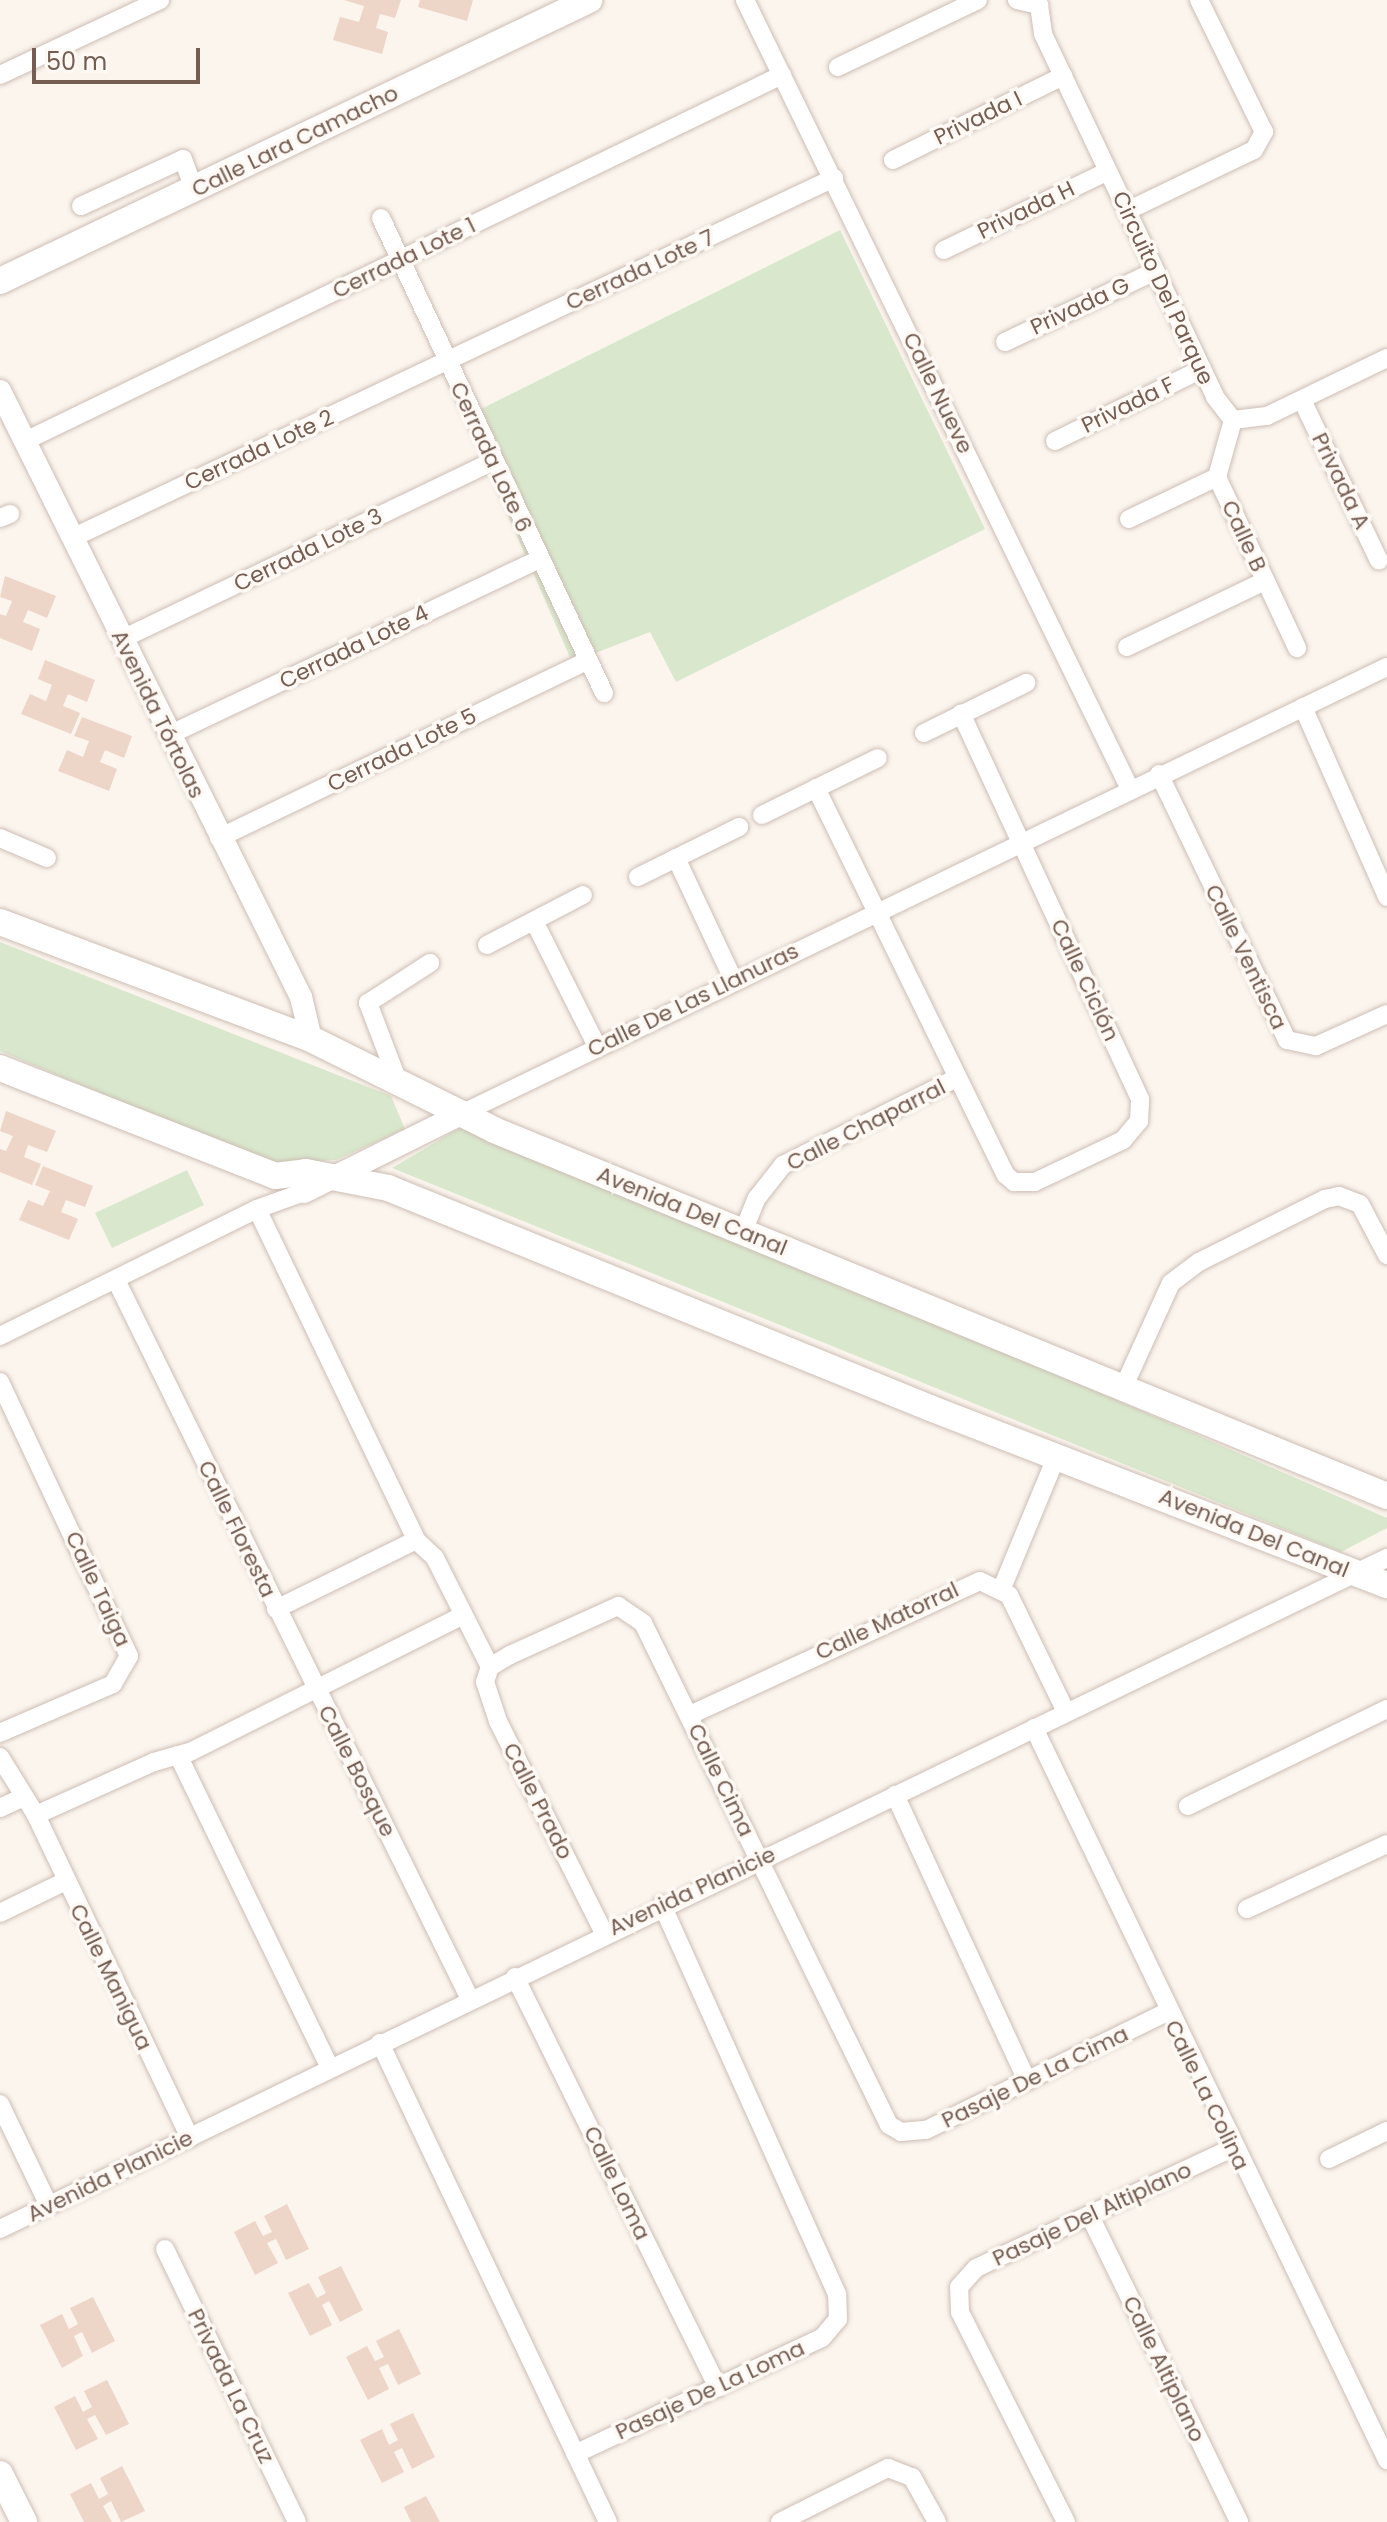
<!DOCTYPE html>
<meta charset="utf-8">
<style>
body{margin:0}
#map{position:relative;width:1387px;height:2522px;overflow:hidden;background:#fbf5ee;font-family:Poppins,sans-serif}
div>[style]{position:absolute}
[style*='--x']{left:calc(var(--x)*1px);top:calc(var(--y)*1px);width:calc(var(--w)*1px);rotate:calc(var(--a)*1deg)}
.green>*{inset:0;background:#d9e8cd}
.building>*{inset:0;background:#edd5c8}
.roads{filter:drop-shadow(0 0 2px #cdbdb4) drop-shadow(0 0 2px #cdbdb4)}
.minor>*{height:18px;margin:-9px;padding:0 9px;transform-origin:9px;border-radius:9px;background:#fff}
.tertiary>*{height:22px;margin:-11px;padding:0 11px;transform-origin:11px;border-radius:11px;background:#fff}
.secondary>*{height:26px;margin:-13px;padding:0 13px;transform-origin:13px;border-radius:13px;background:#fff}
span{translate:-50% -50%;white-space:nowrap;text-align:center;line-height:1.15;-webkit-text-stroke:7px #fef9f4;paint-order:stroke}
.street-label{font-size:22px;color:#755d52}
.scale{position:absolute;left:32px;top:48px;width:168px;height:36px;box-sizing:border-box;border:4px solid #755d52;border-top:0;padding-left:10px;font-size:24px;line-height:28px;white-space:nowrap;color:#755d52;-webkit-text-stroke:6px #fef9f4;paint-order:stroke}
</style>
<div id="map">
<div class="green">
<div style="clip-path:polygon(840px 230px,985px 529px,676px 682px,650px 632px,572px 662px,465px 417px)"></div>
<div style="clip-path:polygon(0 942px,391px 1096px,405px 1129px,336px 1160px,270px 1164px,0 1051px)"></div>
<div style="clip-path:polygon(475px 1119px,1387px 1518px,1387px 1528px,1341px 1552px,392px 1168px)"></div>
<div style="clip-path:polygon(187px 1170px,204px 1205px,112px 1248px,95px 1213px)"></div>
</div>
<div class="building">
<div style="clip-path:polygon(344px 0,401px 0,395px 18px,380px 14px,376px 28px,388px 32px,382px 54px,333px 40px,340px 17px,359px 22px,364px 6px)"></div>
<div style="clip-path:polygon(420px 0,473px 0,467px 21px,418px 7px)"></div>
<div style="clip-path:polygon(5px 576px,56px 596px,47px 618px,28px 610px,23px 622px,40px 629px,32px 651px,0 638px,0 614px,6px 616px,12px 601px,0 597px)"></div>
<div style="clip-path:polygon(45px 660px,95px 680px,87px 702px,68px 694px,63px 706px,80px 713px,71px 734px,21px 714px,30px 694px,46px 701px,52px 685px,38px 679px)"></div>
<div style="clip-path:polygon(82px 717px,132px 736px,124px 758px,105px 750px,100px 762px,117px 769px,109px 791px,58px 771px,67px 750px,83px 757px,89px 741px,74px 736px)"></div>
<div style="clip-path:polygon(6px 1111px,56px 1131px,47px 1152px,28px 1145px,24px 1157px,41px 1164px,32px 1185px,0 1172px,0 1149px,6px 1151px,13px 1136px,0 1131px)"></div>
<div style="clip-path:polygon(43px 1166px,93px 1186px,85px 1207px,66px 1200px,61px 1212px,78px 1219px,69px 1240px,19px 1220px,28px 1200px,43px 1206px,50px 1191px,35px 1185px)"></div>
<div style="clip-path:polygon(287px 2204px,309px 2249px,286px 2260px,276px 2239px,267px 2243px,278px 2263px,255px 2275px,234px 2232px,255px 2221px,263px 2236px,272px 2232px,264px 2216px)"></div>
<div style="clip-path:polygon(341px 2266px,363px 2310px,340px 2322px,329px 2301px,322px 2305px,332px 2325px,310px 2336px,288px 2293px,309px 2283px,317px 2298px,326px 2293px,318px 2277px)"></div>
<div style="clip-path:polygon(93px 2297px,115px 2341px,92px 2353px,82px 2332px,74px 2336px,83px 2356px,62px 2368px,40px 2325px,62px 2314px,69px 2329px,78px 2324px,70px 2308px)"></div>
<div style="clip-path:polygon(399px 2329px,421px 2374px,398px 2385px,388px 2364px,379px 2368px,389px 2389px,368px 2400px,346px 2357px,367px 2346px,375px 2361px,384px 2357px,376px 2341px)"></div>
<div style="clip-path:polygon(107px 2380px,129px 2424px,106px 2435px,95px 2415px,87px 2419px,98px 2439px,76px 2450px,54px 2407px,75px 2396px,83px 2412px,92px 2407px,84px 2391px)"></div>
<div style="clip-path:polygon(413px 2413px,435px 2457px,412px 2469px,402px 2448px,394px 2452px,404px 2472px,382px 2483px,360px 2440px,382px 2429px,389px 2445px,398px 2440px,390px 2424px)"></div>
<div style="clip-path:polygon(122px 2466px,145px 2511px,121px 2522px,111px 2501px,103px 2506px,112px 2522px,84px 2522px,70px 2494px,91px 2483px,99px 2499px,108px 2494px,100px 2478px)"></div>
<div style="clip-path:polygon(426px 2496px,440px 2522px,411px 2522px,404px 2507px)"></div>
</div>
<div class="roads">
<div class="minor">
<div style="--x:745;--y:0;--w:876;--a:63.99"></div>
<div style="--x:1017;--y:0;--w:23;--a:13"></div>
<div style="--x:1039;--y:5;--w:29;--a:82"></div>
<div style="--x:1043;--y:34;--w:402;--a:64.6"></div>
<div style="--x:1215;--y:397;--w:29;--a:52"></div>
<div style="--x:838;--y:67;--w:155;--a:-25.6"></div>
<div style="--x:0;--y:75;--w:177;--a:-25.1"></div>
<div style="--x:893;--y:160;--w:190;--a:-26.3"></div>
<div style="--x:81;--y:206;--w:112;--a:-24.7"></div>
<div style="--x:183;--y:159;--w:33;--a:70"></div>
<div style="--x:1127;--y:211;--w:141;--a:-25.7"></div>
<div style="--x:1254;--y:150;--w:21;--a:-61"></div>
<div style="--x:1264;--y:132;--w:147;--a:-116.2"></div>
<div style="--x:381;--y:218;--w:525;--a:64.85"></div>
<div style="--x:944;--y:250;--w:182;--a:-25.7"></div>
<div style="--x:1005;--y:342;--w:166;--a:-25.3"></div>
<div style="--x:1302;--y:400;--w:178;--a:64.4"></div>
<div style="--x:1233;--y:420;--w:59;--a:105.7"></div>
<div style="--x:1217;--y:477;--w:189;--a:64.9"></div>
<div style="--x:1233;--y:420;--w:34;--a:-7"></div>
<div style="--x:1267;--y:416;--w:133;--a:-25.8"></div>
<div style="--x:25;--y:441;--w:841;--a:-25.8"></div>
<div style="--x:1055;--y:441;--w:164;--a:-26.1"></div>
<div style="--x:0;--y:518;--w:11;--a:-22"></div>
<div style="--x:1129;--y:519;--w:98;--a:-25.5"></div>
<div style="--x:72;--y:538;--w:843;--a:-25.29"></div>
<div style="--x:122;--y:639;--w:412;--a:-25.6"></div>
<div style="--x:1127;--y:647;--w:153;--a:-25.6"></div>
<div style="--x:1303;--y:707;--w:208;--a:66.1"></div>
<div style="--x:924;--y:733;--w:114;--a:-26.1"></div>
<div style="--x:169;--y:735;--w:410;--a:-25.4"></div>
<div style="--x:1159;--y:774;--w:295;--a:64.3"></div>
<div style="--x:1287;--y:1040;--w:30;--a:12"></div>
<div style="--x:1316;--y:1046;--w:78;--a:-24.3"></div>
<div style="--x:816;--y:788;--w:431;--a:63.9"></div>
<div style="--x:1006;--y:1175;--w:11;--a:41"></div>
<div style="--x:1014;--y:1182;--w:21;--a:0"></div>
<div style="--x:1035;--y:1182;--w:98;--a:-25.5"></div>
<div style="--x:1123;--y:1140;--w:25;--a:-50"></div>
<div style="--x:1139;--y:1121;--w:22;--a:-87"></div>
<div style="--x:1140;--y:1099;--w:425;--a:-114.9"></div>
<div style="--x:762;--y:815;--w:129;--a:-26.2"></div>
<div style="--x:0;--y:838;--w:51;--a:23.1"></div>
<div style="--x:219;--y:838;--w:407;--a:-25.7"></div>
<div style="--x:676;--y:858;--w:134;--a:64.8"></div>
<div style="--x:638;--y:877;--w:113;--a:-26.3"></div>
<div style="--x:534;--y:921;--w:140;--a:63.3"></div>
<div style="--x:487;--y:945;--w:108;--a:-27.5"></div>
<div style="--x:399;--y:1084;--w:87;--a:-110.9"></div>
<div style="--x:368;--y:1003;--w:74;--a:-32.8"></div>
<div style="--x:463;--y:1113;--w:1026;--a:-25.77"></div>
<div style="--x:257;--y:1209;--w:367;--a:64.3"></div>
<div style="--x:743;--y:1232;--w:37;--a:-68"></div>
<div style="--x:757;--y:1198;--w:42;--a:-51.8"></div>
<div style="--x:783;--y:1165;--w:192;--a:-26.6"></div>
<div style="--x:116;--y:1280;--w:801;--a:63.79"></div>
<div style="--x:0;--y:1336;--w:287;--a:-26.3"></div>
<div style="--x:257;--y:1209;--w:50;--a:-19.9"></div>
<div style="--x:0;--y:1382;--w:303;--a:64.8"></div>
<div style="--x:129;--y:1656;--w:32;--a:120"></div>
<div style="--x:113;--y:1684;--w:123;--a:156.6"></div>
<div style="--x:1124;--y:1386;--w:113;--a:-65.5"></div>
<div style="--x:1171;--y:1283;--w:35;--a:-37"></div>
<div style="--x:1199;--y:1262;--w:141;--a:-26.6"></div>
<div style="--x:1325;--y:1199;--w:14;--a:-12"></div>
<div style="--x:1339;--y:1196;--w:22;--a:21"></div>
<div style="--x:1360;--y:1204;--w:58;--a:62.1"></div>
<div style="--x:416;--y:1540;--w:26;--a:43"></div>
<div style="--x:435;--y:1558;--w:122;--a:63.2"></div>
<div style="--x:1002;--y:1588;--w:144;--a:-67.5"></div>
<div style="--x:276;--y:1609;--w:156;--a:-26.2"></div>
<div style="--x:690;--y:1715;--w:319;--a:-24.8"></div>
<div style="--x:980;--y:1581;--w:32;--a:26"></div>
<div style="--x:1009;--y:1595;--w:130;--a:64"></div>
<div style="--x:1034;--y:1728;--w:813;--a:64.25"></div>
<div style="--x:178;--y:1755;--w:348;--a:64.1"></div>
<div style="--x:0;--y:1757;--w:68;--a:58.2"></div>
<div style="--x:895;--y:1795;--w:315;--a:65.2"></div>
<div style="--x:1188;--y:1806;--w:221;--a:-26"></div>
<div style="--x:0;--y:1808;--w:23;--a:-25"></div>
<div style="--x:1247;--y:1909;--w:154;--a:-24.9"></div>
<div style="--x:0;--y:1913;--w:73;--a:-25.9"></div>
<div style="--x:604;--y:1933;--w:237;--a:-116.6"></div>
<div style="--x:498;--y:1721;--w:41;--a:-108.4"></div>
<div style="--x:485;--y:1682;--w:16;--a:-72"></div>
<div style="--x:490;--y:1667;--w:23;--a:-31"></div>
<div style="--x:510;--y:1655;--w:119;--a:-24.4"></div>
<div style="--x:618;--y:1606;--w:30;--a:34"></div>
<div style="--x:643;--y:1623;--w:559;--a:63.89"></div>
<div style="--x:889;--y:2125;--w:14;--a:30"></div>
<div style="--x:901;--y:2132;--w:25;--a:-5"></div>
<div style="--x:926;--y:2130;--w:268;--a:-26.1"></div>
<div style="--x:515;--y:1977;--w:458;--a:63.7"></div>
<div style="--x:380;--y:2043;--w:530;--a:64.55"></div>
<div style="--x:0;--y:2104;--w:113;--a:64.3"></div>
<div style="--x:190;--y:2138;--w:358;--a:-115.5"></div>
<div style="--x:36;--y:1815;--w:129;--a:-24.2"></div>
<div style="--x:154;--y:1762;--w:37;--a:-16"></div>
<div style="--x:190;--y:1752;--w:306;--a:-26.6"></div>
<div style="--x:1329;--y:2159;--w:64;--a:-25.8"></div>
<div style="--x:1090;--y:2216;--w:340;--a:64"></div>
<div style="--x:0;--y:2229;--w:1541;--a:-25.82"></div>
<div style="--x:165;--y:2249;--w:303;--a:64.2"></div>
<div style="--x:575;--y:2454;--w:273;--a:-25.2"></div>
<div style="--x:822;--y:2338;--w:25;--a:-50"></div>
<div style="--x:838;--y:2319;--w:25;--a:-92"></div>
<div style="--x:837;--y:2294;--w:427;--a:-114.2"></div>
<div style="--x:780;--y:2522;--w:121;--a:-26.6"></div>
<div style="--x:888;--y:2468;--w:26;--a:21"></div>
<div style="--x:912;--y:2477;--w:51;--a:60.9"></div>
<div style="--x:1066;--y:2522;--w:235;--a:-116.8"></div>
<div style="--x:960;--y:2312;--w:25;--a:-92"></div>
<div style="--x:959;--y:2287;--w:25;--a:-48"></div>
<div style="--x:976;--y:2268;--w:283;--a:-25.1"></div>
</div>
<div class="tertiary">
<div style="--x:0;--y:391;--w:677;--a:63.59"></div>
<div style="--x:301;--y:997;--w:43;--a:76.6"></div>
<div style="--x:304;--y:1192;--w:178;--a:-26.4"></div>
</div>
<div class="secondary">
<div style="--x:0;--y:281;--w:653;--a:-25.5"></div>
<div style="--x:0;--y:922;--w:332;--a:20.6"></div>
<div style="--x:311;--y:1039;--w:204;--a:26.4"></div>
<div style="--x:494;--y:1130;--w:965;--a:22.29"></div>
<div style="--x:0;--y:1068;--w:295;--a:21.4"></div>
<div style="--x:275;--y:1176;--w:31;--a:-7"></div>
<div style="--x:306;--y:1172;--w:84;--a:11"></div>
<div style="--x:388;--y:1188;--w:585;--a:22.09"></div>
<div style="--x:930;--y:1408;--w:490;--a:21.2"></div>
<div style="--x:0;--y:2474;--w:54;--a:63.4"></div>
</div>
</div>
<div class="street-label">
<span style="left:978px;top:118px;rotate:-26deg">Privada I</span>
<span style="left:295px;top:141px;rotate:-26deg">Calle Lara Camacho</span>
<span style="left:1026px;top:210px;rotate:-26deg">Privada H</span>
<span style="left:404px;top:258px;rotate:-26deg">Cerrada Lote 1</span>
<span style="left:640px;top:270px;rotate:-25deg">Cerrada Lote 7</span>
<span style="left:1163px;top:288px;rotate:65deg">Circuito Del Parque</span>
<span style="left:1080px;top:306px;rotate:-25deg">Privada G</span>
<span style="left:938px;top:393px;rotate:64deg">Calle Nueve</span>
<span style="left:1128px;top:405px;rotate:-26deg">Privada F</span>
<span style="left:259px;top:450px;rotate:-25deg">Cerrada Lote 2</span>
<span style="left:491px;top:457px;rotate:65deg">Cerrada Lote 6</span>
<span style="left:1341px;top:481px;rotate:64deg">Privada A</span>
<span style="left:1244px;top:536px;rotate:65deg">Calle B</span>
<span style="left:308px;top:550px;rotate:-26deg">Cerrada Lote 3</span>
<span style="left:354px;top:647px;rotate:-26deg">Cerrada Lote 4</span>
<span style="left:158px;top:714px;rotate:64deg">Avenida Tórtolas</span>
<span style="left:402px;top:750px;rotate:-26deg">Cerrada Lote 5</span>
<span style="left:1246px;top:957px;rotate:64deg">Calle Ventisca</span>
<span style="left:1085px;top:980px;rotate:65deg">Calle Ciclón</span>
<span style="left:693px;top:1000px;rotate:-26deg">Calle De Las Llanuras</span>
<span style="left:866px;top:1125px;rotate:-27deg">Calle Chaparral</span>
<span style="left:692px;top:1211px;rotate:22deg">Avenida Del Canal</span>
<span style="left:237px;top:1529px;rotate:64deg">Calle Floresta</span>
<span style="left:1254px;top:1533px;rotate:22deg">Avenida Del Canal</span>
<span style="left:98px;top:1589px;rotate:65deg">Calle Taiga</span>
<span style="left:887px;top:1621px;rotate:-25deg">Calle Matorral</span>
<span style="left:357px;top:1771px;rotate:63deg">Calle Bosque</span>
<span style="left:721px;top:1780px;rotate:64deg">Calle Cima</span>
<span style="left:538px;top:1801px;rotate:63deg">Calle Prado</span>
<span style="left:692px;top:1891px;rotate:-25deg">Avenida Planicie</span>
<span style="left:111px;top:1977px;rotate:64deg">Calle Manigua</span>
<span style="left:1035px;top:2077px;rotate:-26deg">Pasaje De La Cima</span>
<span style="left:1207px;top:2095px;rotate:64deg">Calle La Colina</span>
<span style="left:110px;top:2176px;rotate:-26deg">Avenida Planicie</span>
<span style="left:617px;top:2183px;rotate:64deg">Calle Loma</span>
<span style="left:1092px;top:2214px;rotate:-25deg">Pasaje Del Altiplano</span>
<span style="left:1164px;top:2369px;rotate:64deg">Calle Altiplano</span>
<span style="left:231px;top:2386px;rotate:64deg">Privada La Cruz</span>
<span style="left:710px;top:2390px;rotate:-25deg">Pasaje De La Loma</span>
</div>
<div class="scale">50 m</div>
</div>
